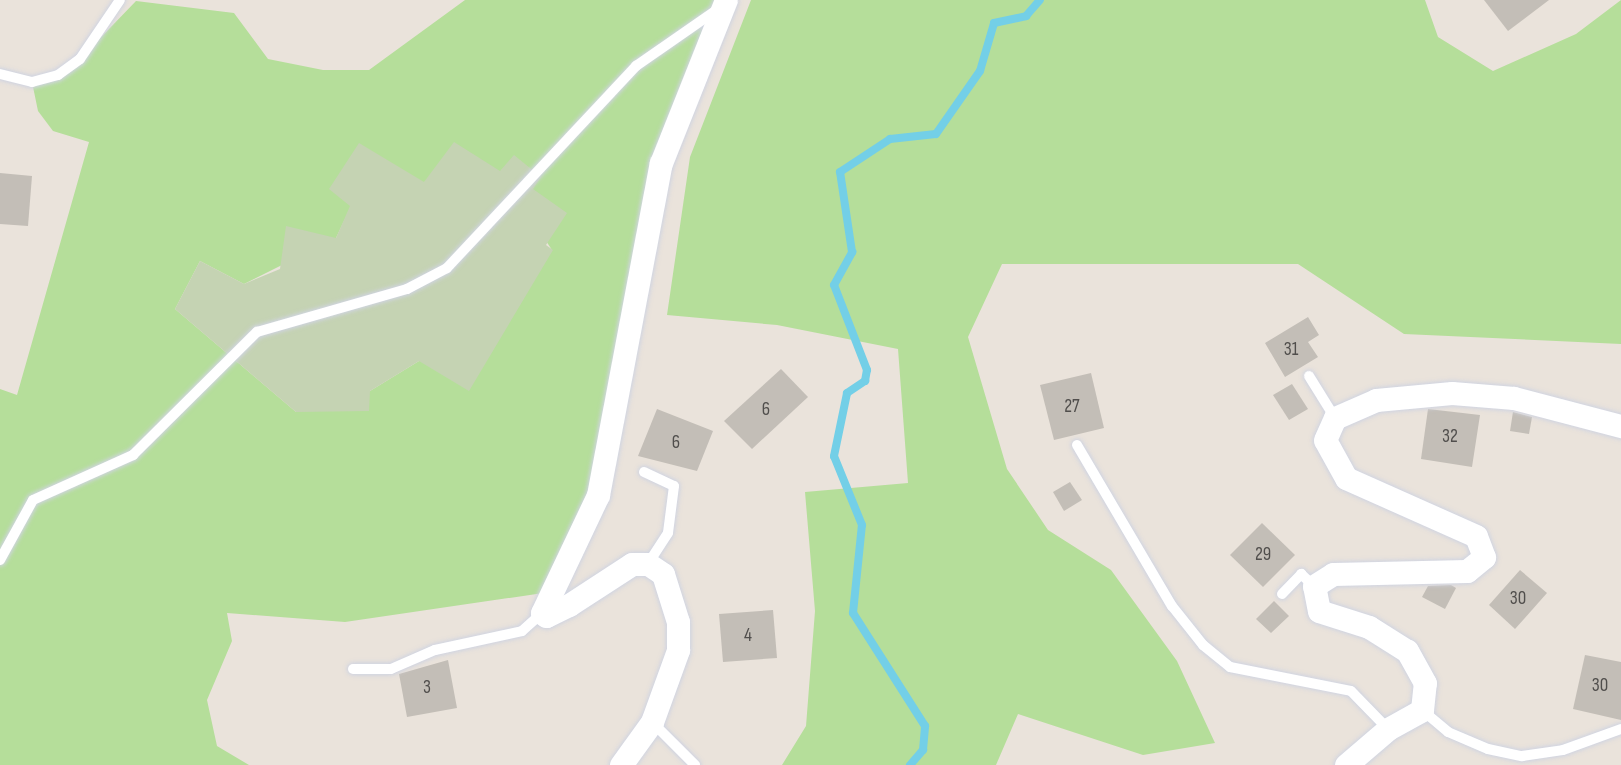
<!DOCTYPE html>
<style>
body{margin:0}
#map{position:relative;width:1621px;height:765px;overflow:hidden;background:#eae3db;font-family:"Sofia Sans Condensed",sans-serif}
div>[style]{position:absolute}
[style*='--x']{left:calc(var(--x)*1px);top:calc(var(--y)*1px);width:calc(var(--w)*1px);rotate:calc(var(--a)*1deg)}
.green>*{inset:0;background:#b5de9a}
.cemetery>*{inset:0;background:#c5d3b3}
.stream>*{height:8px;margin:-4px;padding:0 4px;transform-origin:4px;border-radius:4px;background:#73cfe7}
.building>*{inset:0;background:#c3beb7}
.roads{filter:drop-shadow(0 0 2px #d0d4e1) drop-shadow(0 0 2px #d0d4e1)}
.service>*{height:10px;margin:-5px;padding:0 5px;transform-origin:5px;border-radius:5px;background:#fff}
.minor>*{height:23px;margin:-11.5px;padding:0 11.5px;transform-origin:11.5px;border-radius:11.5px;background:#fff}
span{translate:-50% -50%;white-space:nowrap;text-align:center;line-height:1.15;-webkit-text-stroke:6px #fff;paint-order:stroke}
.number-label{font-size:19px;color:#504e4c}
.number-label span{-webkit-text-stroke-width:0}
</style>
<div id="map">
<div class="green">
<div style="clip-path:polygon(evenodd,465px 0,726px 0,661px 163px,611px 429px,550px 592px,345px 622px,227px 613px,232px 641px,207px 700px,217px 746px,249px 765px,0 765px,0 389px,17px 395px,89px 142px,53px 131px,38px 111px,32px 82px,80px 59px,136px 1px,234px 13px,268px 59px,323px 70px,369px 70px,465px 0,500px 171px,552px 250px,419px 361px,370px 391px,296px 412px,175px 309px,200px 261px,244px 284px,336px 238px,351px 206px,424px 182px,500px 171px)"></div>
<div style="clip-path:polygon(751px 0,1425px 0,1438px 37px,1493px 71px,1576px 34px,1621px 0,1621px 344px,1404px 334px,1298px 264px,1002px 264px,968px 337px,1007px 469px,1048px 530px,1111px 570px,1177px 661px,1215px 743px,1143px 755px,1018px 714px,996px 765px,782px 765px,806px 726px,815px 611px,805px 492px,908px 483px,898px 349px,777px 325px,667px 315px,690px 157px)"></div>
</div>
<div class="cemetery">
<div style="clip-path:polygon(454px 142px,500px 171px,514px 155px,541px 177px,533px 189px,567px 213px,546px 245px,553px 250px,469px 391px,419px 361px,370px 391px,369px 411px,296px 412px,175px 309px,200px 261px,244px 284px,280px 269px,286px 226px,336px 238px,350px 206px,329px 189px,359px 143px,424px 182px)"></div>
</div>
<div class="stream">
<div style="--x:910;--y:765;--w:20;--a:-49"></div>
<div style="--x:923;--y:750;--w:24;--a:-85"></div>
<div style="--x:925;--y:726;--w:134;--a:-122.5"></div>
<div style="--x:853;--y:613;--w:88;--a:-84.2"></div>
<div style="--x:862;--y:525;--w:74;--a:-112.1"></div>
<div style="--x:834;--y:456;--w:64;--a:-78.3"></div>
<div style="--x:847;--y:393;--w:22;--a:-34"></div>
<div style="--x:865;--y:381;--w:11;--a:-80"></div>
<div style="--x:867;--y:370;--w:91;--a:-111.2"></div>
<div style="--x:834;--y:285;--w:38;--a:-61"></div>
<div style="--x:852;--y:252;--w:81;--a:-98.5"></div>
<div style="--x:840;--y:172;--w:60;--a:-33.4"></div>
<div style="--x:890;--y:139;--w:46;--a:-6.2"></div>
<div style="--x:936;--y:134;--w:77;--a:-55.1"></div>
<div style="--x:980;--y:71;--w:50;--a:-73.7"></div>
<div style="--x:994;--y:23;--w:33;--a:-12"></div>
<div style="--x:1026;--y:16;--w:21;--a:-49"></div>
</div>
<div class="building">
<div style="clip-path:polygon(1484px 0,1549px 0,1508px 31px)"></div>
<div style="clip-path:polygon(0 173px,32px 176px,28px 226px,0 224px)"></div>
<div style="clip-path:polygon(1308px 317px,1319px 335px,1308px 342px,1318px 357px,1285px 377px,1265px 343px)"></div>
<div style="clip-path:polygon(781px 369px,808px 397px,752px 449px,724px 421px)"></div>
<div style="clip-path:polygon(1091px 373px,1104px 428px,1054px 440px,1040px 385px)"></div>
<div style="clip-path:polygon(1292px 384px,1308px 409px,1289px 420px,1273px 395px)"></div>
<div style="clip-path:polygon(657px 409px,713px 431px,697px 471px,638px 456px)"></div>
<div style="clip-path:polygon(1428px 409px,1480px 415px,1472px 467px,1421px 459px)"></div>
<div style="clip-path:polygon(1513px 412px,1532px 417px,1529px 434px,1510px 431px)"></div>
<div style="clip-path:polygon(1070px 482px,1082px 500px,1064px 511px,1053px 492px)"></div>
<div style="clip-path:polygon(1262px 523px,1295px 555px,1263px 587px,1230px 555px)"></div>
<div style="clip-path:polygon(1520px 570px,1547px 593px,1515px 629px,1489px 605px)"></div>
<div style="clip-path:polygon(1451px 585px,1456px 588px,1445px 609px,1422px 597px,1428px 586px)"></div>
<div style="clip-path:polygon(1274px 601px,1289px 616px,1271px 633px,1256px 619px)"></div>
<div style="clip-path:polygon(773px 610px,777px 658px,723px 662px,719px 614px)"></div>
<div style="clip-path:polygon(1585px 655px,1621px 662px,1621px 720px,1573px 709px)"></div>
<div style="clip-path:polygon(448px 660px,457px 708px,407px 717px,399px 674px)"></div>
</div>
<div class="roads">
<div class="service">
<div style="--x:0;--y:74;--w:33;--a:14"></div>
<div style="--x:32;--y:82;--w:27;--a:-15"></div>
<div style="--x:58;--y:75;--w:27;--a:-36"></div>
<div style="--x:80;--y:59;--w:71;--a:-55.9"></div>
<div style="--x:1309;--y:376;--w:49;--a:58.2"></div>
<div style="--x:1077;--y:445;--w:187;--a:59.5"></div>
<div style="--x:1172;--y:606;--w:50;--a:51.5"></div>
<div style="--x:1203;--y:645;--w:35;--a:39"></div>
<div style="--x:1230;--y:667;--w:123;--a:11.2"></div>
<div style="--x:1351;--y:691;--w:53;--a:45.8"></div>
<div style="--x:644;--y:472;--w:33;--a:25"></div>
<div style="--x:674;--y:486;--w:47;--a:97.3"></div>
<div style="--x:668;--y:533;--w:37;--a:123"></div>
<div style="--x:0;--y:560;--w:68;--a:-61.2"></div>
<div style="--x:33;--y:500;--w:110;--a:-24.2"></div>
<div style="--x:133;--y:455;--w:175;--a:-44.8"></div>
<div style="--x:257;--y:332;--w:156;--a:-16"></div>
<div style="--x:407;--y:289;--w:45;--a:-27.7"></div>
<div style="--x:447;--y:268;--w:277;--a:-46.9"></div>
<div style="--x:636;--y:66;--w:100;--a:-34.8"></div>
<div style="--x:1282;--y:594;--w:28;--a:-46"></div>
<div style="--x:1301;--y:574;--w:18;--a:43"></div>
<div style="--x:353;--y:669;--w:38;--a:0"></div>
<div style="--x:391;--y:669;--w:48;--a:-23.4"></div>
<div style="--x:435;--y:650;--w:89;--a:-12.3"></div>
<div style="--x:522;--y:631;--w:27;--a:-42"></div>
<div style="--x:1422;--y:710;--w:34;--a:40"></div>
<div style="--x:1448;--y:732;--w:43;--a:23"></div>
<div style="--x:1488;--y:749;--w:35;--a:12"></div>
<div style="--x:1522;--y:756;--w:41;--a:-8.3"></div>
<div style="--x:1563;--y:750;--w:62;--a:-19.9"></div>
<div style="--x:652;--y:722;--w:61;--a:45"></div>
</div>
<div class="minor">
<div style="--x:621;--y:765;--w:53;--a:-54.2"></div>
<div style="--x:652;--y:722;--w:77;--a:-70.1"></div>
<div style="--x:678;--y:650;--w:28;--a:-90"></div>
<div style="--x:678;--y:622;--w:50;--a:-107.4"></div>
<div style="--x:663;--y:574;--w:18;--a:-146"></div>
<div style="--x:648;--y:564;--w:16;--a:180"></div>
<div style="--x:632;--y:564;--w:75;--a:146.9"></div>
<div style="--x:569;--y:605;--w:25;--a:154"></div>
<div style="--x:546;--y:616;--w:5;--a:-143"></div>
<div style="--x:542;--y:613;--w:131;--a:-64.6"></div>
<div style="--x:598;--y:495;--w:338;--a:-79.3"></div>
<div style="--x:661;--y:163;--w:175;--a:-68.3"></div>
<div style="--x:1346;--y:765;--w:55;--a:-40.6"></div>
<div style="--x:1388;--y:729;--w:39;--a:-29"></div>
<div style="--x:1422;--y:710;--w:27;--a:-84"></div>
<div style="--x:1425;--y:683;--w:37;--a:-119"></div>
<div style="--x:1407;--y:651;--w:45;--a:-147.7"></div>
<div style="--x:1369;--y:627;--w:52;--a:-162.3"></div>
<div style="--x:1319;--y:611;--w:25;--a:-101"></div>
<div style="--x:1314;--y:586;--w:22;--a:-32"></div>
<div style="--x:1333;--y:574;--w:134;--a:-1.3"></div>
<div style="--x:1467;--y:571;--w:22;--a:-39"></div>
<div style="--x:1484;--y:557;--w:22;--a:-111"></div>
<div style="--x:1476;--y:536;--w:142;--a:-156"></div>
<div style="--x:1346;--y:478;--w:43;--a:-118.9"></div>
<div style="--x:1325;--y:440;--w:24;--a:-66"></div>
<div style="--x:1335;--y:418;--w:45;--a:-23.7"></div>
<div style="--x:1376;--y:400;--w:76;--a:-5.3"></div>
<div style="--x:1452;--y:393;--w:62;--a:4.6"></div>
<div style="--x:1514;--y:398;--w:111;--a:14.7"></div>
</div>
</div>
<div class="number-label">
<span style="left:1291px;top:350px">31</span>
<span style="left:1072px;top:407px">27</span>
<span style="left:766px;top:410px">6</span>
<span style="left:1450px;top:437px">32</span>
<span style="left:676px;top:443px">6</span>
<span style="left:1263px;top:555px">29</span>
<span style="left:1518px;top:599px">30</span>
<span style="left:748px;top:636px">4</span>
<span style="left:1600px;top:686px">30</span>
<span style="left:427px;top:688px">3</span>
</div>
</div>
